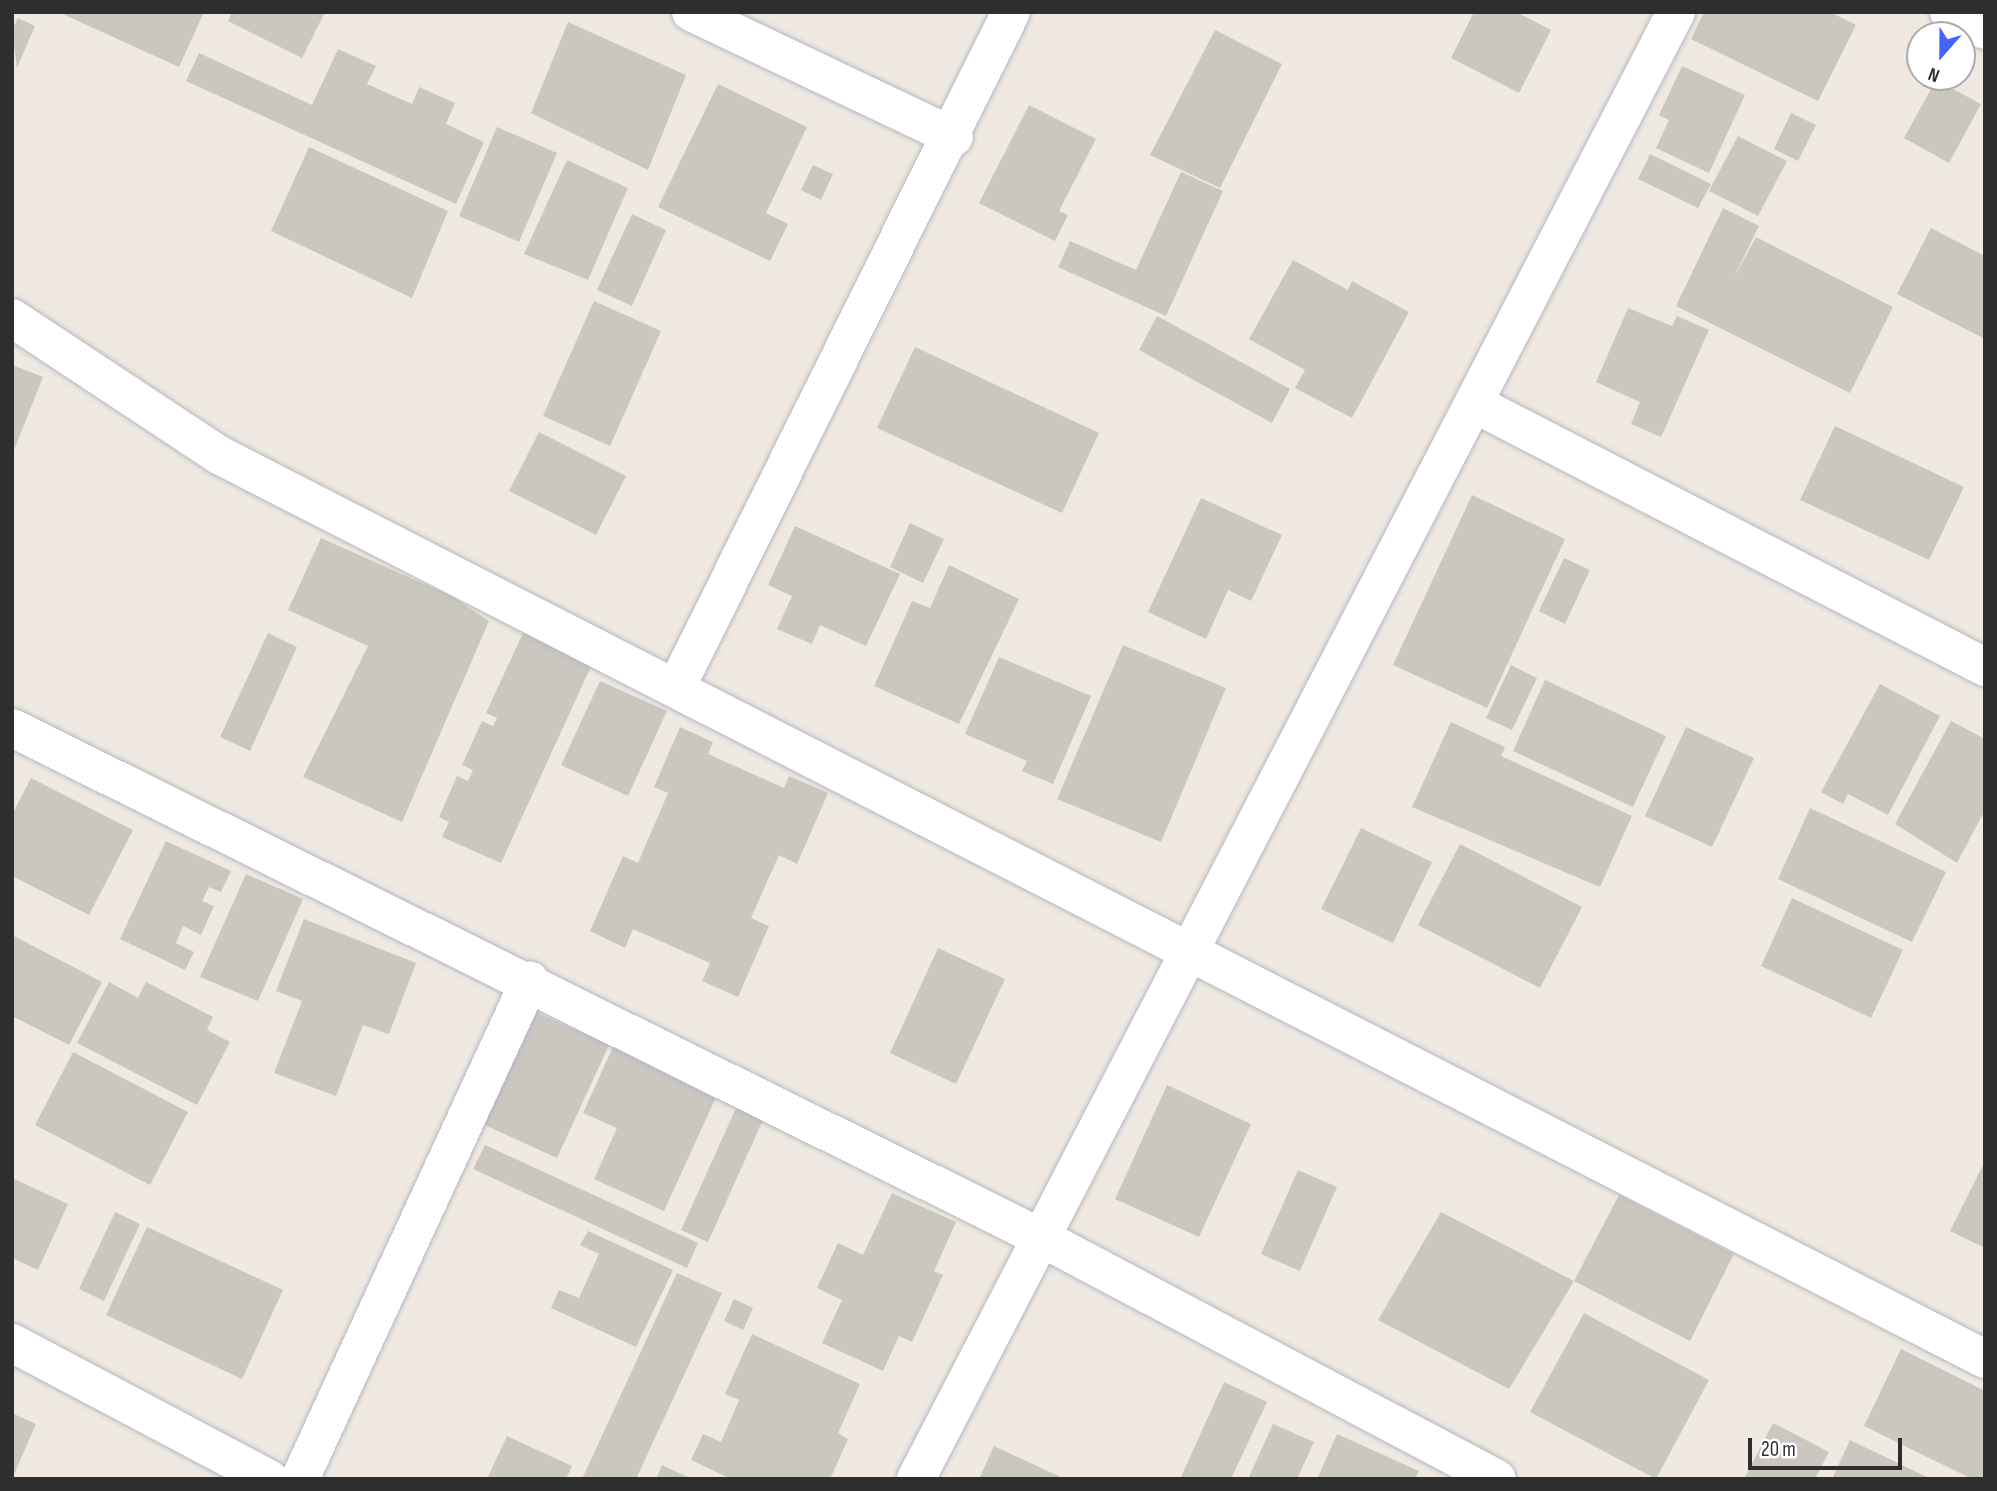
<!DOCTYPE html>
<style>
body{margin:0}
#map{position:relative;width:1997px;height:1491px;overflow:hidden;background:#efe9e1;font-family:"Sofia Sans Condensed",sans-serif}
div>[style]{position:absolute}
[style*='--x']{left:calc(var(--x)*1px);top:calc(var(--y)*1px);width:calc(var(--w)*1px);rotate:calc(var(--a)*1deg)}
.building>*{inset:0;background:#cbc7bf}
.roads{filter:drop-shadow(0 0 2px #b4b7c1) drop-shadow(0 0 2px #b4b7c1)}
.minor>*{height:38px;margin:-19px;padding:0 19px;transform-origin:19px;border-radius:19px;background:#fff}
span{translate:-50% -50%;white-space:nowrap;text-align:center;line-height:1.15;-webkit-text-stroke:6px #fff;paint-order:stroke}
.frame{position:absolute;inset:0;border:14px solid #2e2e2e;pointer-events:none}
.north{position:absolute;left:1906px;top:21px;width:70px;height:70px;box-sizing:border-box;background:#fff;border:2px solid #ababab;border-radius:50%;rotate:201deg;font-size:19px;font-weight:700;line-height:28px;text-align:center;color:#2e2e2e}
.north::after{content:'';display:block;margin:auto;width:24px;height:32px;background:#4264fb;clip-path:polygon(50% 0,100% 100%,50% 72%,0 100%)}
.scale{position:absolute;left:1748px;top:1438px;width:154px;height:32px;box-sizing:border-box;border:4px solid #2e2e2e;border-top:0;padding-left:9px;font-size:21px;line-height:24px;white-space:nowrap;color:#2e2e2e;-webkit-text-stroke:5px #fff;paint-order:stroke}
</style>
<div id="map">
<div class="building">
<div style="clip-path:polygon(58px 12px,204px 12px,179px 67px)"></div>
<div style="clip-path:polygon(232px 12px,325px 12px,302px 58px,228px 21px)"></div>
<div style="clip-path:polygon(1474px 12px,1516px 12px,1551px 30px,1519px 93px,1451px 58px)"></div>
<div style="clip-path:polygon(1704px 12px,1830px 12px,1856px 25px,1818px 101px,1691px 39px)"></div>
<div style="clip-path:polygon(18px 18px,35px 26px,17px 68px,12px 30px)"></div>
<div style="clip-path:polygon(568px 22px,686px 75px,648px 170px,531px 113px)"></div>
<div style="clip-path:polygon(1215px 30px,1282px 64px,1220px 188px,1150px 155px)"></div>
<div style="clip-path:polygon(338px 49px,376px 66px,367px 84px,412px 104px,419px 87px,455px 103px,446px 124px,484px 142px,456px 204px,186px 81px,199px 53px,312px 105px)"></div>
<div style="clip-path:polygon(1682px 66px,1745px 95px,1709px 173px,1656px 148px,1669px 120px,1659px 115px)"></div>
<div style="clip-path:polygon(1936px 80px,1981px 104px,1949px 163px,1904px 138px)"></div>
<div style="clip-path:polygon(718px 84px,807px 127px,766px 213px,788px 224px,770px 261px,658px 207px)"></div>
<div style="clip-path:polygon(1029px 105px,1096px 139px,1059px 211px,1068px 215px,1055px 241px,979px 203px)"></div>
<div style="clip-path:polygon(1791px 113px,1816px 125px,1798px 161px,1774px 149px)"></div>
<div style="clip-path:polygon(497px 127px,557px 153px,519px 242px,459px 216px)"></div>
<div style="clip-path:polygon(1738px 136px,1787px 161px,1758px 216px,1709px 191px)"></div>
<div style="clip-path:polygon(309px 147px,448px 211px,412px 298px,271px 231px)"></div>
<div style="clip-path:polygon(1650px 154px,1711px 184px,1698px 208px,1638px 179px)"></div>
<div style="clip-path:polygon(567px 160px,628px 188px,588px 280px,524px 254px)"></div>
<div style="clip-path:polygon(813px 165px,833px 174px,821px 200px,801px 190px)"></div>
<div style="clip-path:polygon(1181px 172px,1223px 191px,1166px 316px,1058px 267px,1070px 241px,1136px 270px)"></div>
<div style="clip-path:polygon(1723px 208px,1759px 226px,1733px 279px,1756px 237px,1893px 307px,1850px 393px,1676px 306px)"></div>
<div style="clip-path:polygon(632px 214px,666px 230px,632px 306px,597px 290px)"></div>
<div style="clip-path:polygon(1931px 228px,1985px 256px,1985px 339px,1897px 294px)"></div>
<div style="clip-path:polygon(1293px 260px,1348px 290px,1352px 281px,1409px 312px,1352px 418px,1295px 388px,1305px 370px,1249px 339px)"></div>
<div style="clip-path:polygon(594px 301px,661px 331px,610px 446px,543px 416px)"></div>
<div style="clip-path:polygon(1628px 308px,1672px 326px,1677px 316px,1709px 330px,1661px 437px,1631px 424px,1640px 402px,1596px 382px)"></div>
<div style="clip-path:polygon(1157px 316px,1290px 389px,1272px 423px,1139px 350px)"></div>
<div style="clip-path:polygon(915px 347px,1099px 433px,1062px 513px,877px 428px)"></div>
<div style="clip-path:polygon(12px 365px,43px 377px,12px 455px)"></div>
<div style="clip-path:polygon(1835px 426px,1964px 487px,1929px 560px,1800px 500px)"></div>
<div style="clip-path:polygon(539px 432px,626px 476px,596px 535px,509px 491px)"></div>
<div style="clip-path:polygon(1472px 495px,1565px 539px,1487px 708px,1393px 665px)"></div>
<div style="clip-path:polygon(1201px 498px,1282px 535px,1251px 601px,1228px 590px,1206px 639px,1148px 612px)"></div>
<div style="clip-path:polygon(910px 523px,944px 539px,923px 583px,890px 567px)"></div>
<div style="clip-path:polygon(795px 526px,900px 574px,866px 646px,820px 625px,812px 644px,777px 629px,792px 596px,768px 585px)"></div>
<div style="clip-path:polygon(321px 538px,451px 596px,489px 621px,402px 822px,303px 777px,368px 646px,288px 610px)"></div>
<div style="clip-path:polygon(1564px 558px,1590px 570px,1565px 624px,1539px 611px)"></div>
<div style="clip-path:polygon(949px 565px,1019px 599px,959px 724px,874px 686px,912px 601px,930px 608px)"></div>
<div style="clip-path:polygon(524px 631px,593px 662px,501px 863px,442px 837px,449px 822px,439px 817px,457px 776px,468px 781px,473px 770px,462px 765px,482px 721px,493px 726px,497px 718px,486px 713px)"></div>
<div style="clip-path:polygon(268px 633px,297px 647px,250px 751px,220px 737px)"></div>
<div style="clip-path:polygon(1123px 645px,1226px 688px,1161px 842px,1057px 799px)"></div>
<div style="clip-path:polygon(999px 657px,1091px 696px,1053px 784px,1022px 771px,1027px 761px,965px 734px)"></div>
<div style="clip-path:polygon(1511px 665px,1537px 678px,1512px 730px,1486px 718px)"></div>
<div style="clip-path:polygon(1545px 680px,1666px 736px,1633px 807px,1513px 751px)"></div>
<div style="clip-path:polygon(600px 681px,667px 711px,628px 796px,561px 765px)"></div>
<div style="clip-path:polygon(1880px 684px,1940px 716px,1888px 815px,1848px 794px,1843px 804px,1821px 792px)"></div>
<div style="clip-path:polygon(1951px 721px,1985px 739px,1985px 810px,1957px 863px,1895px 824px)"></div>
<div style="clip-path:polygon(1451px 722px,1505px 747px,1501px 756px,1632px 816px,1600px 887px,1412px 807px)"></div>
<div style="clip-path:polygon(680px 727px,713px 742px,708px 754px,784px 788px,789px 776px,828px 793px,797px 864px,779px 855px,751px 918px,769px 926px,738px 997px,702px 981px,710px 963px,633px 929px,625px 948px,590px 931px,623px 856px,638px 863px,668px 793px,654px 787px)"></div>
<div style="clip-path:polygon(1686px 727px,1754px 758px,1712px 847px,1645px 816px)"></div>
<div style="clip-path:polygon(31px 778px,133px 830px,89px 915px,12px 876px,12px 815px)"></div>
<div style="clip-path:polygon(1810px 808px,1946px 872px,1912px 942px,1778px 879px)"></div>
<div style="clip-path:polygon(1361px 828px,1432px 862px,1393px 943px,1321px 909px)"></div>
<div style="clip-path:polygon(166px 841px,231px 871px,221px 892px,209px 887px,202px 901px,214px 906px,201px 935px,183px 926px,176px 943px,194px 952px,185px 970px,120px 939px)"></div>
<div style="clip-path:polygon(1460px 844px,1582px 907px,1540px 988px,1418px 925px)"></div>
<div style="clip-path:polygon(246px 874px,303px 899px,258px 1001px,200px 977px)"></div>
<div style="clip-path:polygon(1792px 898px,1903px 950px,1871px 1018px,1761px 966px)"></div>
<div style="clip-path:polygon(304px 919px,416px 963px,389px 1034px,363px 1025px,336px 1096px,274px 1073px,302px 1001px,276px 991px)"></div>
<div style="clip-path:polygon(12px 935px,102px 982px,69px 1045px,12px 1016px)"></div>
<div style="clip-path:polygon(938px 948px,1005px 979px,956px 1084px,890px 1053px)"></div>
<div style="clip-path:polygon(109px 982px,138px 998px,146px 982px,213px 1017px,207px 1030px,230px 1042px,197px 1105px,77px 1043px)"></div>
<div style="clip-path:polygon(529px 1009px,609px 1045px,557px 1158px,478px 1122px)"></div>
<div style="clip-path:polygon(613px 1047px,717px 1095px,664px 1211px,594px 1179px,617px 1128px,583px 1113px)"></div>
<div style="clip-path:polygon(73px 1052px,188px 1112px,150px 1185px,35px 1125px)"></div>
<div style="clip-path:polygon(1167px 1085px,1251px 1124px,1199px 1237px,1115px 1199px)"></div>
<div style="clip-path:polygon(736px 1108px,763px 1120px,708px 1242px,681px 1230px)"></div>
<div style="clip-path:polygon(485px 1145px,698px 1243px,687px 1268px,473px 1169px)"></div>
<div style="clip-path:polygon(1985px 1161px,1985px 1248px,1950px 1231px)"></div>
<div style="clip-path:polygon(1298px 1170px,1337px 1187px,1300px 1271px,1261px 1254px)"></div>
<div style="clip-path:polygon(12px 1178px,68px 1204px,38px 1270px,12px 1258px)"></div>
<div style="clip-path:polygon(892px 1193px,956px 1222px,934px 1271px,943px 1275px,912px 1342px,899px 1336px,883px 1371px,822px 1343px,842px 1300px,817px 1288px,838px 1243px,863px 1255px)"></div>
<div style="clip-path:polygon(1619px 1195px,1734px 1254px,1690px 1341px,1574px 1281px,1509px 1389px,1378px 1320px,1441px 1212px,1574px 1281px)"></div>
<div style="clip-path:polygon(115px 1212px,140px 1224px,104px 1301px,79px 1289px)"></div>
<div style="clip-path:polygon(147px 1227px,283px 1290px,242px 1379px,106px 1315px)"></div>
<div style="clip-path:polygon(588px 1231px,673px 1270px,636px 1347px,551px 1308px,559px 1290px,579px 1298px,599px 1254px,580px 1245px)"></div>
<div style="clip-path:polygon(677px 1273px,722px 1293px,636px 1479px,582px 1479px)"></div>
<div style="clip-path:polygon(734px 1299px,753px 1308px,743px 1330px,724px 1321px)"></div>
<div style="clip-path:polygon(1584px 1313px,1709px 1380px,1656px 1479px,1530px 1412px)"></div>
<div style="clip-path:polygon(752px 1334px,860px 1384px,838px 1433px,848px 1439px,830px 1479px,731px 1479px,691px 1460px,703px 1434px,721px 1442px,739px 1400px,725px 1394px)"></div>
<div style="clip-path:polygon(1901px 1349px,1985px 1391px,1985px 1479px,1972px 1479px,1864px 1426px)"></div>
<div style="clip-path:polygon(1224px 1382px,1267px 1402px,1231px 1479px,1180px 1479px)"></div>
<div style="clip-path:polygon(12px 1413px,36px 1424px,12px 1479px)"></div>
<div style="clip-path:polygon(1773px 1423px,1829px 1452px,1815px 1479px,1744px 1479px)"></div>
<div style="clip-path:polygon(1273px 1424px,1314px 1442px,1297px 1479px,1248px 1479px)"></div>
<div style="clip-path:polygon(1337px 1434px,1419px 1471px,1415px 1479px,1317px 1479px)"></div>
<div style="clip-path:polygon(507px 1436px,572px 1466px,566px 1479px,487px 1479px)"></div>
<div style="clip-path:polygon(1850px 1440px,1931px 1479px,1832px 1479px)"></div>
<div style="clip-path:polygon(994px 1446px,1065px 1479px,979px 1479px)"></div>
<div style="clip-path:polygon(662px 1465px,692px 1479px,656px 1479px)"></div>
</div>
<div class="roads">
<div class="minor">
<div style="--x:691;--y:12;--w:291;--a:25.4"></div>
<div style="--x:1949;--y:12;--w:40;--a:26.6"></div>
<div style="--x:12;--y:318;--w:248;--a:33.5"></div>
<div style="--x:219;--y:455;--w:1984;--a:27.11"></div>
<div style="--x:1477;--y:405;--w:572;--a:27.28"></div>
<div style="--x:677;--y:686;--w:752;--a:-63.64"></div>
<div style="--x:12;--y:728;--w:1145;--a:26.34"></div>
<div style="--x:1038;--y:1236;--w:519;--a:27.9"></div>
<div style="--x:12;--y:1343;--w:291;--a:27.9"></div>
<div style="--x:300;--y:1479;--w:549;--a:-65.25"></div>
<div style="--x:916;--y:1479;--w:1652;--a:-62.61"></div>
</div>
</div>
<div class="frame"></div>
<div class="north">N</div>
<div class="scale">20 m</div>
</div>
